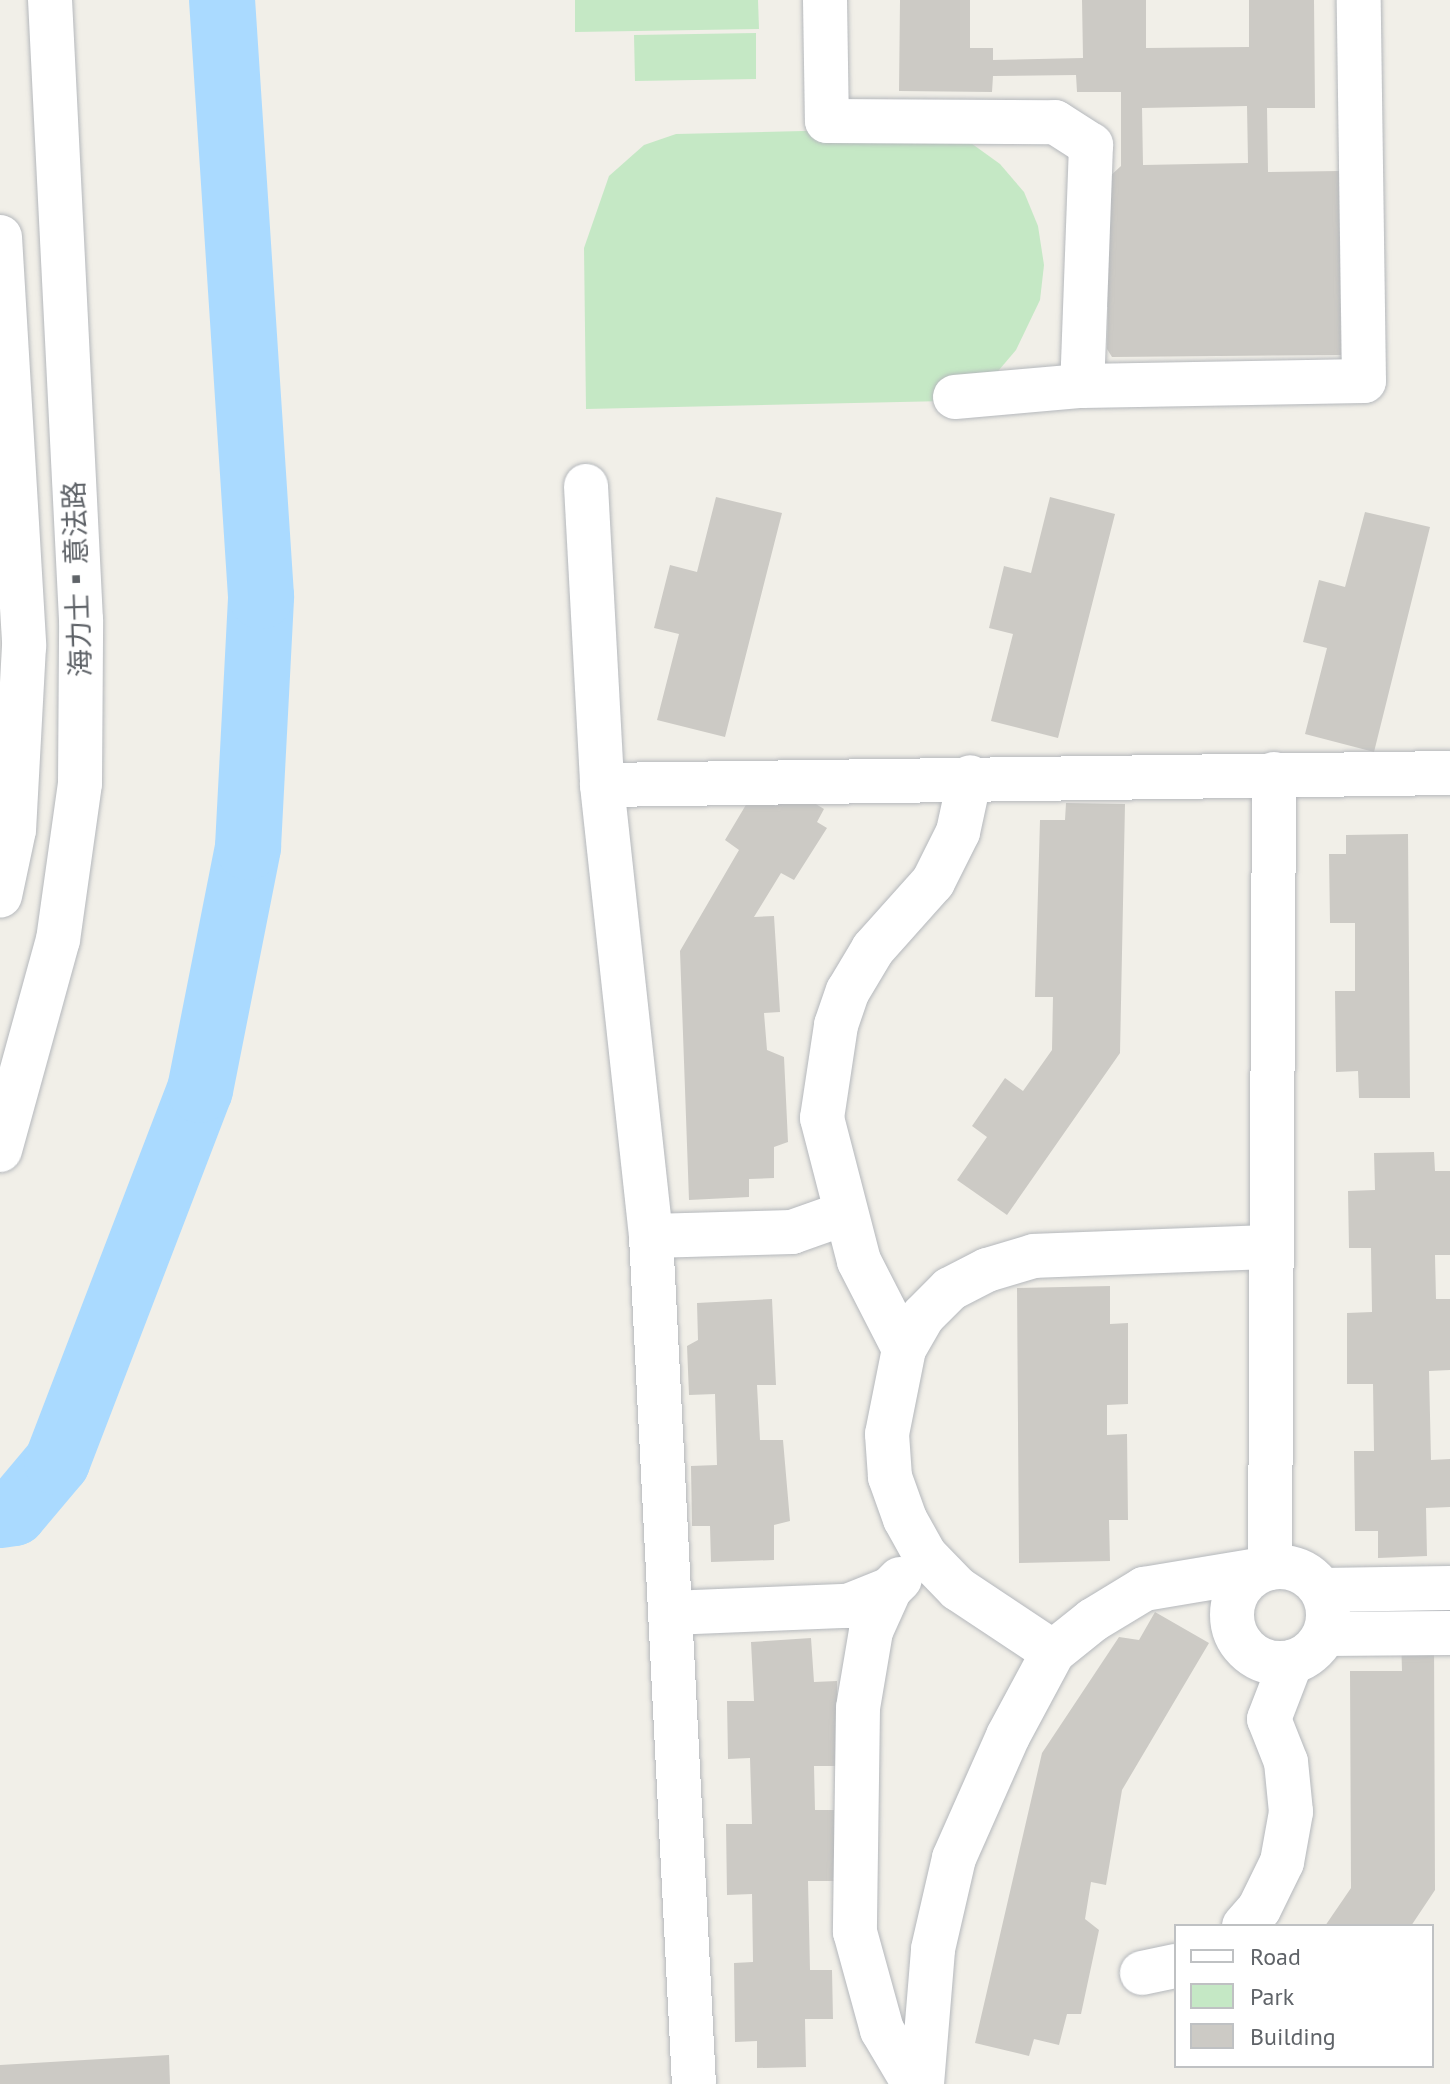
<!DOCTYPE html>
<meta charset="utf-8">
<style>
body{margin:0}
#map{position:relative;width:1450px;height:2084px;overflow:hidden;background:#f1efe8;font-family:"PT Sans","Noto Sans SC",sans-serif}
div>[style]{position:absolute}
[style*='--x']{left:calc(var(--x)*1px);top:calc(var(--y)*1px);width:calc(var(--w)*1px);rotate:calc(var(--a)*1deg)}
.green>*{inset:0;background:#c5e8c5}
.river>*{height:66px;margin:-33px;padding:0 33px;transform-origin:33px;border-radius:33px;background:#aadaff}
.building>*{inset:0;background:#cccac5}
.roads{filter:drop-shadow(0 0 2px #b5b8bc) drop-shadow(0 0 2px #b5b8bc)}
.minor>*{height:44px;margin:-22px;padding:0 22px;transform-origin:22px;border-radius:22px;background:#fff}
.minor>.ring{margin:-22px;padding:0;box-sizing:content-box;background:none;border:44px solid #fff;border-radius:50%}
span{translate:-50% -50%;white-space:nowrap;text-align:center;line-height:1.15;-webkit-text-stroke:8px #fff;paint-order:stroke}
.street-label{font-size:28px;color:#5f6368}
.legend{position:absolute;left:1174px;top:1924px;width:260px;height:144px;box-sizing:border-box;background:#fff;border:2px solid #bfc1c3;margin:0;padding:10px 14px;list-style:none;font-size:24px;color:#5f6368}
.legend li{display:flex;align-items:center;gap:16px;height:40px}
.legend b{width:40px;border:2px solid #bfc1c3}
</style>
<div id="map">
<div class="green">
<div style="clip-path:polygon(575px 0,758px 0,759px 29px,575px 32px)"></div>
<div style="clip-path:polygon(756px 33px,756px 79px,635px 81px,634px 35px)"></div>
<div style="clip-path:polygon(929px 128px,964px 138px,1000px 164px,1024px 192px,1038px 226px,1044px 265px,1040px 300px,1016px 350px,988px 383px,946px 401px,586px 409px,584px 248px,609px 176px,644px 145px,676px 134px)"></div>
</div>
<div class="river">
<div style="--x:0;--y:1515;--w:14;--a:-8"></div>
<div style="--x:14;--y:1513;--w:67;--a:-49.9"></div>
<div style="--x:57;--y:1462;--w:399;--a:-69"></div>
<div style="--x:200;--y:1090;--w:248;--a:-78.8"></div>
<div style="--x:248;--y:847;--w:251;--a:-87"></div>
<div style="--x:261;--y:596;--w:597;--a:-93.74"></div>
</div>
<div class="building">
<div style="clip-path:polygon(evenodd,900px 0,970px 0,970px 48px,993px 48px,993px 60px,1083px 58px,1082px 0,1146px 0,1146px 48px,1249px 47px,1249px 0,1314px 0,1315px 108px,1267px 108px,1268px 172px,1339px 171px,1341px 355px,1112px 357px,1107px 349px,1108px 307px,1097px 307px,1108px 178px,1121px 166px,1121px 92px,1077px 92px,1076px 75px,993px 76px,992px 92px,899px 91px,900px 0,1247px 106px,1248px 163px,1143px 165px,1142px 108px,1247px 106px)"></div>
<div style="clip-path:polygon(716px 497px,782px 513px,725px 737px,657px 720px,679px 634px,654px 628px,670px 565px,697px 572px)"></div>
<div style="clip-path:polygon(1050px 497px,1115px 514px,1058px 738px,991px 721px,1013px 634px,989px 628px,1004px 566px,1031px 573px)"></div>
<div style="clip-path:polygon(1365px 512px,1430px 527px,1374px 752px,1305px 734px,1327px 648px,1303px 642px,1319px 580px,1345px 587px)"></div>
<div style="clip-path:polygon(788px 787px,824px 809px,817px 822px,827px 828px,794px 880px,781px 873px,754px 917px,774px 916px,780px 1012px,764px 1013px,767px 1050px,784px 1057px,788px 1142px,774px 1147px,774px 1178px,749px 1179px,749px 1197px,689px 1200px,680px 951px,739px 850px,725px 840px,753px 793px,776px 806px)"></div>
<div style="clip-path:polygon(1066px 803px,1125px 804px,1120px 1053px,1007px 1215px,957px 1180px,987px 1137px,972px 1126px,1005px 1078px,1023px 1091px,1052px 1050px,1053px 997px,1035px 997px,1040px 820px,1065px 820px)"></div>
<div style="clip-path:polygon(1408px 834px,1410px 1098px,1359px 1098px,1358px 1071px,1336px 1072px,1335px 991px,1355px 991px,1355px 923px,1330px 923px,1329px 854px,1346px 854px,1346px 835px)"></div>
<div style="clip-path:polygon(1434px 1152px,1435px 1171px,1450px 1171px,1450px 1255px,1435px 1255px,1436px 1299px,1450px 1299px,1450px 1370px,1429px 1371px,1431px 1460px,1450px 1459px,1450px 1507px,1426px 1508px,1427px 1556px,1378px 1558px,1378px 1531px,1355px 1531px,1354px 1451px,1374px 1451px,1373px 1384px,1347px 1384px,1347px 1313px,1372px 1312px,1371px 1248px,1349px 1248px,1348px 1191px,1375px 1190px,1374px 1153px)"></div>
<div style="clip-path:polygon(1110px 1286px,1110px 1324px,1128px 1323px,1128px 1404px,1107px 1405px,1107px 1435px,1127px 1434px,1128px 1520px,1109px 1520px,1110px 1561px,1019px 1563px,1017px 1288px)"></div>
<div style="clip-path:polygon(772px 1299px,776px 1385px,757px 1385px,760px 1440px,783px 1440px,790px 1521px,774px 1525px,774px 1560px,711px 1562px,710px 1526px,692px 1526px,691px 1466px,717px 1465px,715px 1394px,689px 1395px,687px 1346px,698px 1340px,697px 1303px)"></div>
<div style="clip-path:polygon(1155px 1612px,1209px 1643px,1122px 1790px,1106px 1885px,1091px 1882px,1085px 1919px,1099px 1930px,1081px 2014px,1067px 2014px,1059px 2045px,1034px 2039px,1029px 2056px,975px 2043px,1042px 1753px,1119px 1637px,1139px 1640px)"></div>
<div style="clip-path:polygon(1401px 1637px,1434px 1637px,1435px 1890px,1411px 1926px,1325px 1926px,1351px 1888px,1350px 1671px,1402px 1671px)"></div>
<div style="clip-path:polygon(811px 1638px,814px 1682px,837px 1681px,838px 1766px,814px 1766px,815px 1810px,834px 1810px,835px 1881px,808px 1881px,810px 1970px,832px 1970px,833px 2019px,805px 2019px,806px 2067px,757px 2068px,757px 2041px,735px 2042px,734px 1963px,753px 1962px,752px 1894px,727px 1895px,726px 1824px,752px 1824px,750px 1758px,728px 1759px,727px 1701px,754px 1701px,751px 1642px)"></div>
<div style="clip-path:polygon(169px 2055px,170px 2084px,0 2084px,0 2065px)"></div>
</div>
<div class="roads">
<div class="minor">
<div style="--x:825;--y:0;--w:121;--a:89.1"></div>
<div style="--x:827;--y:121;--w:228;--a:0.3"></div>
<div style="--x:1055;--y:122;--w:43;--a:32.6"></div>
<div style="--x:1091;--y:145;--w:241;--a:92.1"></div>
<div style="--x:1082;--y:386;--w:282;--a:-1"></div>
<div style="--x:1364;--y:381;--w:381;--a:-90.8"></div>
<div style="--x:0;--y:237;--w:410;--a:86.6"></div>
<div style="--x:24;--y:646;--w:184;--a:93.1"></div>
<div style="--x:14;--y:830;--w:67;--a:102"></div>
<div style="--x:955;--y:397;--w:127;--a:-5"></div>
<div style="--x:586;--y:486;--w:299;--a:86.9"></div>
<div style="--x:602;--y:785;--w:454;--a:83.8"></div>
<div style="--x:651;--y:1236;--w:849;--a:87.1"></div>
<div style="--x:602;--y:785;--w:848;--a:-0.81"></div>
<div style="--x:0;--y:1150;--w:218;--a:-74.6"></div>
<div style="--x:58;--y:940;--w:159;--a:-82"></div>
<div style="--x:80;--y:783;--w:163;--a:-89.6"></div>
<div style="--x:81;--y:620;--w:621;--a:-92.86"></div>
<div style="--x:651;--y:1236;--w:141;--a:-1.6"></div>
<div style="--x:792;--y:1232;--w:57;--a:-19.4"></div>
<div style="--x:904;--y:1349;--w:99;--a:-117.1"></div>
<div style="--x:859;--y:1261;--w:148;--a:-104.5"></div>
<div style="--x:822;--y:1118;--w:94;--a:-81.4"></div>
<div style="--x:836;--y:1025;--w:36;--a:-71"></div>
<div style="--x:848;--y:991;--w:49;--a:-59.2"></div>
<div style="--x:873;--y:949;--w:90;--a:-48.2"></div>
<div style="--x:933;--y:882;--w:56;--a:-63.4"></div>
<div style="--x:958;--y:832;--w:56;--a:-77.7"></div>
<div class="ring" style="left:1232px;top:1567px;width:52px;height:52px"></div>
<div style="--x:890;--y:1589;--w:46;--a:114.3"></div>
<div style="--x:871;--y:1631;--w:78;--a:99.6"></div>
<div style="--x:858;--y:1708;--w:224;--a:90.8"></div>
<div style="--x:855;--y:1932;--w:102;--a:74.6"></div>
<div style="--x:882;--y:2030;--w:63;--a:59.3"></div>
<div style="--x:1322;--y:1590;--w:128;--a:-0.9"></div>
<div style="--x:670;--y:1613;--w:178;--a:-2.3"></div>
<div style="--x:848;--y:1606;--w:45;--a:-22"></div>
<div style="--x:890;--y:1589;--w:14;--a:-45"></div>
<div style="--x:1325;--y:1634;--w:125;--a:-0.5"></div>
<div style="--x:1053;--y:1652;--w:114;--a:-146.4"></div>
<div style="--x:958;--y:1589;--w:47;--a:-134.1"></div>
<div style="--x:925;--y:1555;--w:41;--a:-119.1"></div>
<div style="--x:905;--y:1519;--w:45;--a:-109.7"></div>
<div style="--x:890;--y:1477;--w:43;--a:-94"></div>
<div style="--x:887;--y:1434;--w:87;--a:-78.7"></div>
<div style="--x:904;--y:1349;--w:38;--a:-60"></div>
<div style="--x:923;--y:1316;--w:38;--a:-45"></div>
<div style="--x:950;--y:1289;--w:42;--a:-27.2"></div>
<div style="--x:987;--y:1270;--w:49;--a:-16.6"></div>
<div style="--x:1034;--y:1256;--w:238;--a:-2.2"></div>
<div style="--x:1244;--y:1926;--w:23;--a:-49"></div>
<div style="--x:1259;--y:1909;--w:52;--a:-63.9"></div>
<div style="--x:1282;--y:1862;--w:51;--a:-79.8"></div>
<div style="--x:1291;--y:1812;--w:50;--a:-95.7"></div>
<div style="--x:1286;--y:1762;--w:46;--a:-111.6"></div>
<div style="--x:1269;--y:1719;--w:61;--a:-68.9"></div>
<div style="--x:1142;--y:1973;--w:35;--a:-12"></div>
<div style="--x:922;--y:2084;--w:135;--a:-85.3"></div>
<div style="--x:933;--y:1949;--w:93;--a:-77"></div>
<div style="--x:954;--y:1858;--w:133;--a:-66.1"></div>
<div style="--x:1008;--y:1736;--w:95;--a:-61.8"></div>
<div style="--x:1053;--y:1652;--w:51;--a:-38.7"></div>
<div style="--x:1093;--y:1620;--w:60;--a:-31.3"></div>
<div style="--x:1144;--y:1589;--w:128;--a:-9.5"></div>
<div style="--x:1270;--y:1568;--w:794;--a:-89.71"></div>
</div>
</div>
<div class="street-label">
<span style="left:77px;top:579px;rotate:-92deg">海力士▪意法路</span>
</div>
<ul class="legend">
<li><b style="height:10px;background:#fff"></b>Road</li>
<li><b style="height:22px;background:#c5e8c5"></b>Park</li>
<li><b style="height:22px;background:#cccac5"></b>Building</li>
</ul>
</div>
